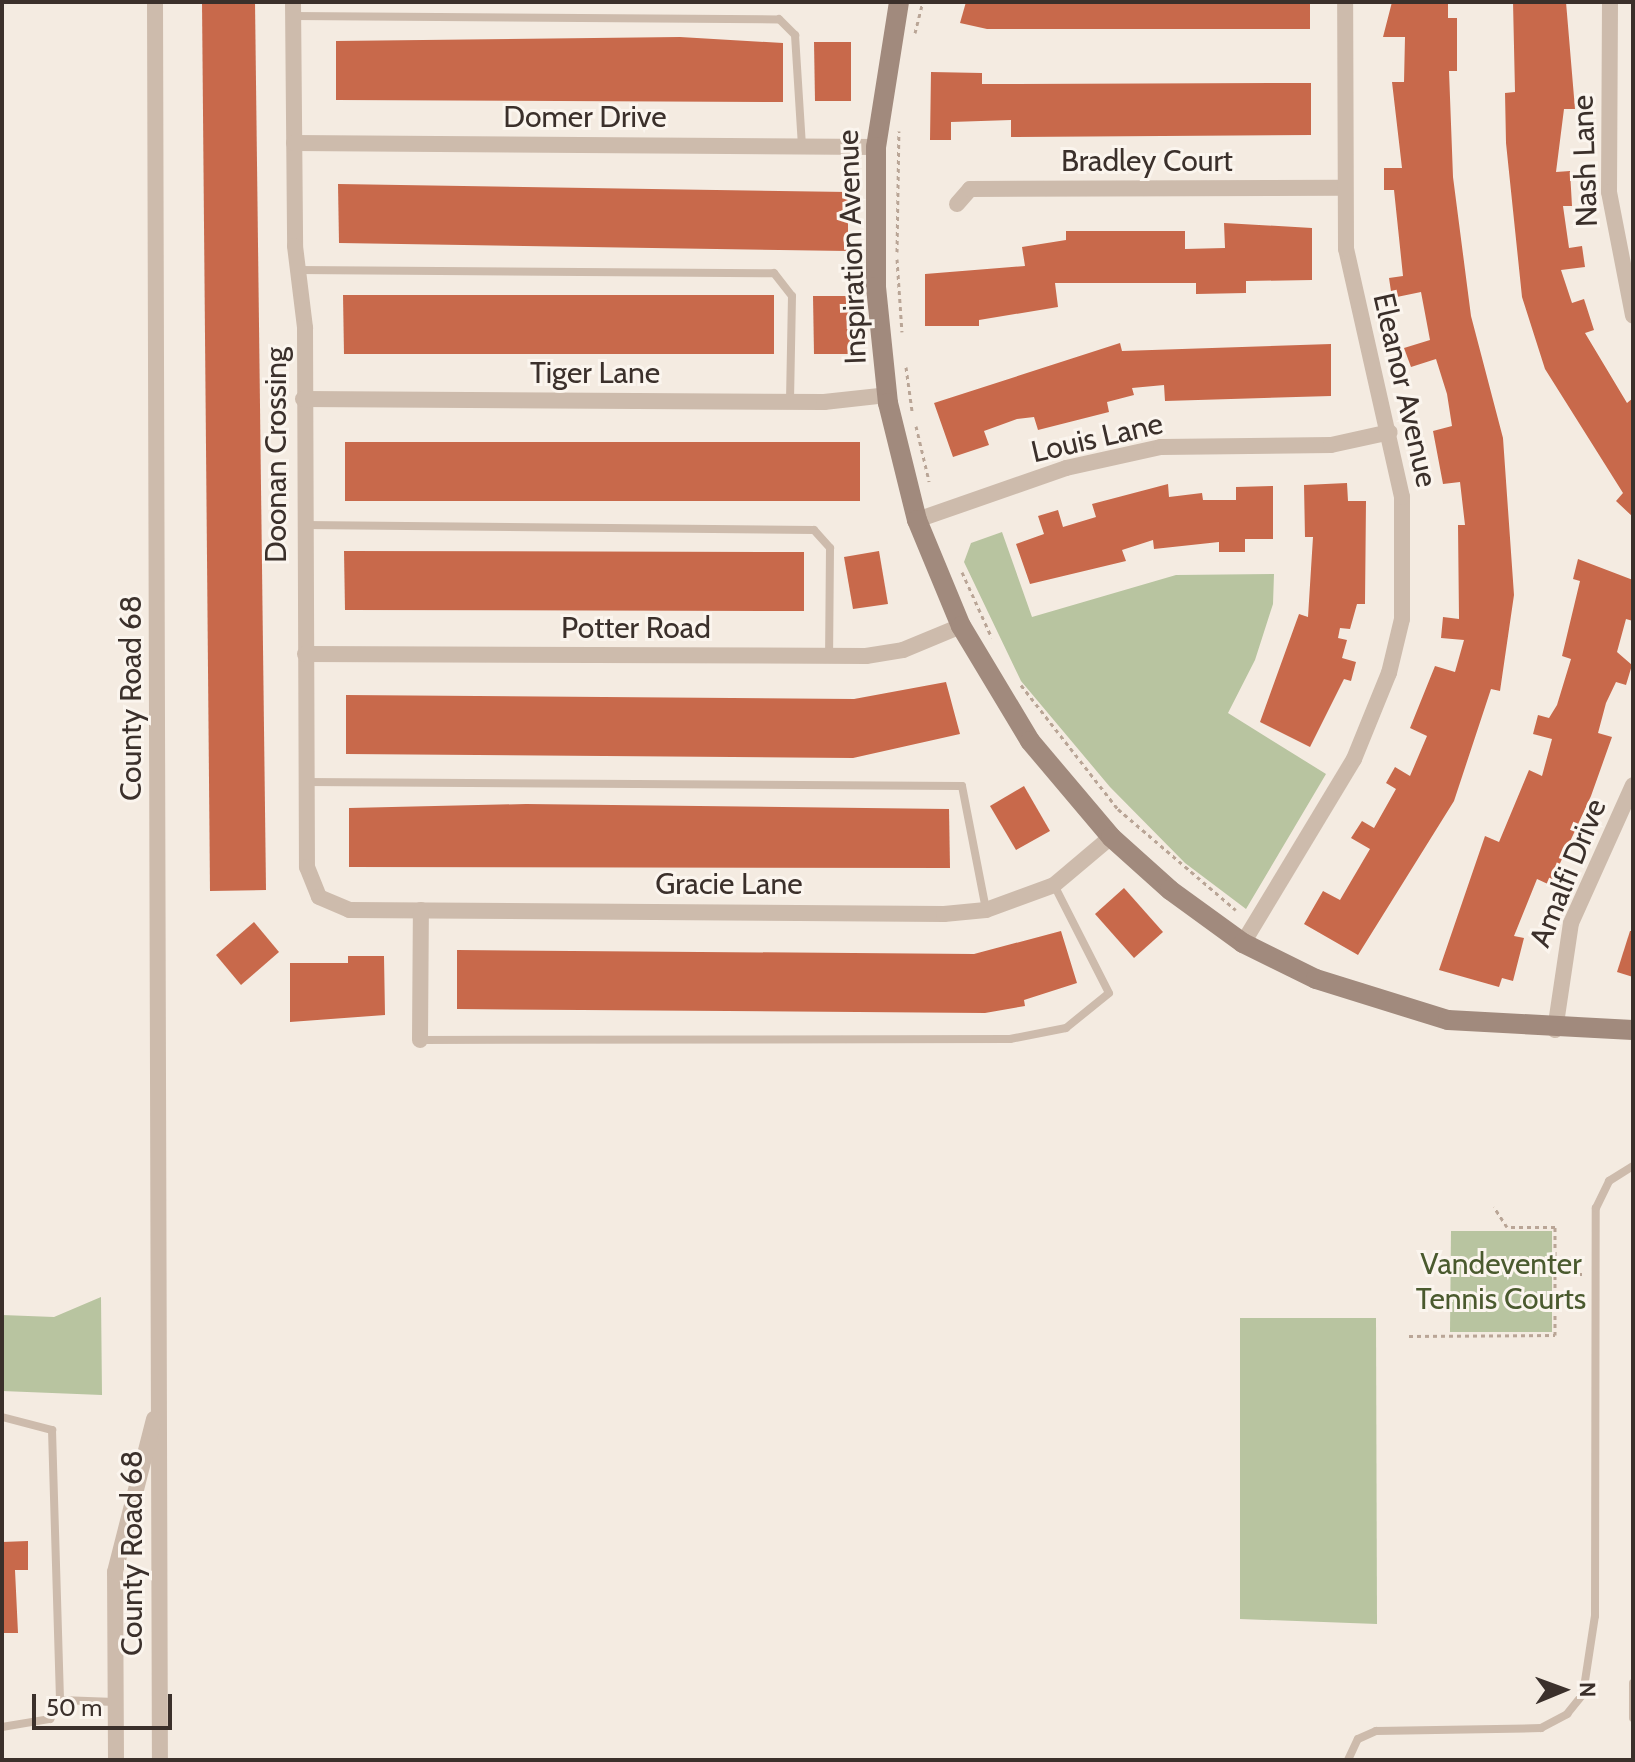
<!DOCTYPE html>
<style>
body{margin:0}
#map{position:relative;width:1635px;height:1762px;overflow:hidden;background:#f4ebe1;font-family:Cabin,sans-serif}
div>[style]{position:absolute}
[style*='--x']{left:calc(var(--x)*1px);top:calc(var(--y)*1px);width:calc(var(--w)*1px);rotate:calc(var(--a)*1deg)}
.green>*{inset:0;background:#b8c4a0}
.building>*{inset:0;background:#c8694b}
.path>*{height:3px;margin-top:-1.5px;transform-origin:0;background:repeating-linear-gradient(90deg,#b9a596 0 4px,transparent 0 8px)}
.lane>*{height:8px;margin:-4px;padding:0 4px;transform-origin:4px;border-radius:4px;background:#cdbbac}
.street>*{height:16px;margin:-8px;padding:0 8px;transform-origin:8px;border-radius:8px;background:#cdbbac}
.secondary>*{height:20px;margin:-10px;padding:0 10px;transform-origin:10px;border-radius:10px;background:#a18a7d}
span{translate:-50% -50%;white-space:nowrap;text-align:center;line-height:1.15;-webkit-text-stroke:6px #fbf5ee;paint-order:stroke}
.street-label{font-size:30px;color:#3b302b}
.park-label{font-size:30px;color:#4a5a2e}
.frame{position:absolute;inset:0;border:4px solid #3b302b;pointer-events:none}
.north{position:absolute;left:1523px;top:1650px;width:80px;height:80px;-webkit-text-stroke:6px #fbf5ee;paint-order:stroke;rotate:89deg;font-size:22px;font-weight:700;line-height:32px;text-align:center;color:#3b302b}
.north::after{content:'';display:block;margin:auto;width:28px;height:36px;background:#3b302b;clip-path:polygon(50% 0,100% 100%,50% 72%,0 100%)}
.scale{position:absolute;left:32px;top:1694px;width:140px;height:36px;box-sizing:border-box;border:4px solid #3b302b;border-top:0;padding-left:10px;font-size:24px;line-height:28px;white-space:nowrap;color:#3b302b;-webkit-text-stroke:6px #fbf5ee;paint-order:stroke}
</style>
<div id="map">
<div class="green">
<div style="clip-path:polygon(1002px 532px,1032px 617px,1176px 575px,1274px 574px,1273px 604px,1255px 660px,1228px 713px,1326px 774px,1246px 909px,1185px 863px,1110px 787px,1021px 681px,964px 562px,971px 543px)"></div>
<div style="clip-path:polygon(1451px 1231px,1552px 1231px,1552px 1332px,1450px 1332px)"></div>
<div style="clip-path:polygon(101px 1297px,102px 1395px,2px 1391px,2px 1315px,54px 1317px)"></div>
<div style="clip-path:polygon(1240px 1318px,1376px 1318px,1377px 1624px,1240px 1619px)"></div>
</div>
<div class="building">
<div style="clip-path:polygon(202px 2px,255px 2px,266px 890px,210px 891px)"></div>
<div style="clip-path:polygon(966px 2px,1310px 2px,1310px 29px,987px 29px,960px 23px)"></div>
<div style="clip-path:polygon(1392px 2px,1448px 2px,1448px 18px,1457px 18px,1457px 71px,1449px 71px,1453px 177px,1471px 316px,1503px 438px,1514px 595px,1500px 691px,1491px 689px,1454px 801px,1358px 955px,1304px 924px,1323px 891px,1340px 900px,1370px 849px,1351px 838px,1362px 821px,1374px 828px,1396px 789px,1386px 783px,1395px 767px,1410px 776px,1427px 736px,1410px 728px,1435px 666px,1455px 672px,1464px 640px,1441px 638px,1443px 617px,1459px 619px,1458px 525px,1465px 525px,1460px 482px,1443px 484px,1433px 431px,1452px 426px,1447px 394px,1436px 359px,1411px 367px,1404px 348px,1430px 340px,1421px 292px,1392px 298px,1389px 278px,1403px 276px,1394px 190px,1384px 190px,1384px 168px,1402px 168px,1392px 82px,1404px 82px,1405px 37px,1383px 37px)"></div>
<div style="clip-path:polygon(1513px 2px,1566px 2px,1575px 109px,1564px 109px,1556px 172px,1570px 171px,1572px 206px,1563px 206px,1569px 248px,1582px 246px,1585px 267px,1561px 270px,1572px 303px,1584px 299px,1594px 330px,1585px 333px,1627px 403px,1633px 398px,1633px 517px,1616px 501px,1623px 493px,1545px 369px,1522px 297px,1506px 143px,1505px 93px,1515px 92px)"></div>
<div style="clip-path:polygon(680px 37px,783px 43px,783px 102px,336px 100px,336px 41px)"></div>
<div style="clip-path:polygon(814px 42px,851px 42px,851px 101px,815px 101px)"></div>
<div style="clip-path:polygon(931px 72px,982px 73px,982px 84px,1311px 83px,1311px 135px,1011px 137px,1011px 120px,951px 122px,951px 140px,930px 140px)"></div>
<div style="clip-path:polygon(338px 184px,848px 192px,848px 251px,339px 243px)"></div>
<div style="clip-path:polygon(1224px 223px,1312px 228px,1312px 280px,1246px 281px,1246px 293px,1196px 294px,1196px 283px,1055px 283px,1058px 307px,979px 320px,979px 326px,925px 326px,925px 274px,1025px 266px,1022px 247px,1066px 240px,1066px 231px,1185px 231px,1185px 249px,1225px 248px)"></div>
<div style="clip-path:polygon(343px 295px,774px 295px,774px 354px,344px 354px)"></div>
<div style="clip-path:polygon(813px 296px,850px 296px,850px 354px,814px 354px)"></div>
<div style="clip-path:polygon(1120px 343px,1122px 351px,1331px 344px,1331px 396px,1165px 401px,1164px 385px,1132px 388px,1134px 395px,1107px 402px,1109px 412px,1038px 430px,1034px 417px,1017px 419px,984px 431px,989px 445px,953px 457px,934px 403px)"></div>
<div style="clip-path:polygon(345px 442px,860px 442px,860px 501px,345px 501px)"></div>
<div style="clip-path:polygon(1347px 483px,1348px 501px,1366px 501px,1365px 604px,1357px 604px,1350px 629px,1340px 628px,1338px 638px,1347px 640px,1342px 658px,1356px 662px,1351px 681px,1344px 679px,1310px 747px,1260px 722px,1299px 614px,1308px 617px,1313px 537px,1305px 537px,1304px 485px)"></div>
<div style="clip-path:polygon(1168px 484px,1169px 497px,1202px 493px,1203px 500px,1236px 500px,1236px 487px,1273px 486px,1273px 539px,1245px 539px,1245px 552px,1219px 552px,1219px 542px,1154px 549px,1153px 540px,1122px 550px,1126px 561px,1030px 584px,1016px 544px,1044px 534px,1038px 516px,1058px 510px,1063px 527px,1096px 517px,1092px 504px)"></div>
<div style="clip-path:polygon(344px 551px,804px 552px,804px 611px,345px 610px)"></div>
<div style="clip-path:polygon(879px 551px,888px 604px,853px 609px,844px 557px)"></div>
<div style="clip-path:polygon(1578px 559px,1633px 580px,1633px 621px,1626px 619px,1617px 652px,1632px 665px,1626px 685px,1616px 682px,1606px 703px,1598px 733px,1612px 737px,1591px 796px,1550px 885px,1537px 879px,1514px 936px,1524px 938px,1513px 981px,1502px 978px,1499px 987px,1439px 970px,1485px 836px,1499px 842px,1529px 770px,1542px 776px,1552px 739px,1533px 734px,1538px 715px,1549px 718px,1557px 705px,1571px 659px,1562px 656px,1580px 581px,1573px 579px)"></div>
<div style="clip-path:polygon(946px 682px,960px 734px,853px 758px,346px 754px,346px 695px,854px 699px)"></div>
<div style="clip-path:polygon(1024px 786px,1050px 831px,1016px 850px,990px 806px)"></div>
<div style="clip-path:polygon(526px 804px,949px 809px,950px 868px,349px 867px,349px 808px)"></div>
<div style="clip-path:polygon(1124px 888px,1163px 932px,1134px 958px,1095px 914px)"></div>
<div style="clip-path:polygon(254px 922px,279px 952px,241px 985px,216px 955px)"></div>
<div style="clip-path:polygon(1061px 931px,1077px 983px,1024px 1000px,1025px 1006px,985px 1013px,457px 1009px,457px 950px,974px 954px)"></div>
<div style="clip-path:polygon(1630px 931px,1633px 931px,1633px 977px,1617px 972px)"></div>
<div style="clip-path:polygon(348px 956px,384px 956px,385px 1015px,290px 1022px,290px 963px,348px 963px)"></div>
<div style="clip-path:polygon(28px 1541px,28px 1570px,15px 1570px,18px 1633px,2px 1633px,2px 1542px)"></div>
</div>
<div class="path">
<div style="--x:915;--y:33;--w:32;--a:-76"></div>
<div style="--x:897;--y:252;--w:121;--a:-89.1"></div>
<div style="--x:897;--y:259;--w:73;--a:86.1"></div>
<div style="--x:906;--y:367;--w:44;--a:82.2"></div>
<div style="--x:916;--y:426;--w:57;--a:76.7"></div>
<div style="--x:962;--y:572;--w:72;--a:65.6"></div>
<div style="--x:1021;--y:685;--w:157;--a:52"></div>
<div style="--x:1118;--y:809;--w:155;--a:40.6"></div>
<div style="--x:1555;--y:1274;--w:27;--a:0"></div>
<div style="--x:1409;--y:1336;--w:146;--a:-0.4"></div>
<div style="--x:1555;--y:1335;--w:108;--a:-90"></div>
<div style="--x:1555;--y:1227;--w:48;--a:180"></div>
<div style="--x:1507;--y:1227;--w:24;--a:-123"></div>
</div>
<div class="lane">
<div style="--x:293;--y:16;--w:486;--a:0.4"></div>
<div style="--x:779;--y:19;--w:23;--a:45"></div>
<div style="--x:795;--y:35;--w:111;--a:86.4"></div>
<div style="--x:297;--y:270;--w:477;--a:0.4"></div>
<div style="--x:774;--y:273;--w:29;--a:52"></div>
<div style="--x:792;--y:296;--w:105;--a:91.1"></div>
<div style="--x:304;--y:525;--w:510;--a:0.56"></div>
<div style="--x:814;--y:530;--w:24;--a:48"></div>
<div style="--x:830;--y:548;--w:109;--a:90.5"></div>
<div style="--x:306;--y:782;--w:656;--a:0.35"></div>
<div style="--x:962;--y:786;--w:125;--a:79"></div>
<div style="--x:420;--y:1040;--w:590;--a:-0.1"></div>
<div style="--x:1010;--y:1039;--w:57;--a:-11.1"></div>
<div style="--x:1066;--y:1028;--w:55;--a:-39.1"></div>
<div style="--x:1109;--y:993;--w:121;--a:-117"></div>
<div style="--x:2;--y:1417;--w:52;--a:14.6"></div>
<div style="--x:52;--y:1430;--w:270;--a:88.3"></div>
<div style="--x:60;--y:1700;--w:55;--a:2.1"></div>
<div style="--x:1633;--y:1683;--w:35;--a:90"></div>
<div style="--x:2;--y:1727;--w:49;--a:-9.5"></div>
<div style="--x:50;--y:1719;--w:21;--a:-62"></div>
<div style="--x:1348;--y:1760;--w:23;--a:-65"></div>
<div style="--x:1358;--y:1739;--w:20;--a:-24"></div>
<div style="--x:1376;--y:1731;--w:165;--a:-1"></div>
<div style="--x:1541;--y:1728;--w:30;--a:-28"></div>
<div style="--x:1567;--y:1714;--w:26;--a:-51"></div>
<div style="--x:1583;--y:1694;--w:79;--a:-81.3"></div>
<div style="--x:1595;--y:1616;--w:408;--a:-89.9"></div>
<div style="--x:1596;--y:1208;--w:30;--a:-64"></div>
<div style="--x:1609;--y:1181;--w:28;--a:-32"></div>
</div>
<div class="street">
<div style="--x:155;--y:2;--w:1758;--a:89.84"></div>
<div style="--x:293;--y:2;--w:244;--a:89.5"></div>
<div style="--x:295;--y:246;--w:83;--a:83"></div>
<div style="--x:305;--y:328;--w:539;--a:89.79"></div>
<div style="--x:307;--y:867;--w:32;--a:68"></div>
<div style="--x:319;--y:897;--w:33;--a:23"></div>
<div style="--x:349;--y:910;--w:595;--a:0.39"></div>
<div style="--x:944;--y:914;--w:42;--a:-5.4"></div>
<div style="--x:986;--y:910;--w:72;--a:-20.2"></div>
<div style="--x:1054;--y:885;--w:75;--a:-40.1"></div>
<div style="--x:1610;--y:2;--w:190;--a:90.3"></div>
<div style="--x:1609;--y:192;--w:126;--a:79"></div>
<div style="--x:294;--y:143;--w:582;--a:0.39"></div>
<div style="--x:957;--y:204;--w:20;--a:-49"></div>
<div style="--x:970;--y:189;--w:373;--a:-0.2"></div>
<div style="--x:303;--y:399;--w:521;--a:0.33"></div>
<div style="--x:824;--y:402;--w:63;--a:-6.3"></div>
<div style="--x:917;--y:520;--w:158;--a:-19.2"></div>
<div style="--x:1066;--y:468;--w:97;--a:-12.5"></div>
<div style="--x:1161;--y:447;--w:170;--a:-0.7"></div>
<div style="--x:1331;--y:445;--w:60;--a:-12.4"></div>
<div style="--x:305;--y:654;--w:561;--a:0.2"></div>
<div style="--x:866;--y:656;--w:37;--a:-9"></div>
<div style="--x:903;--y:650;--w:63;--a:-22.5"></div>
<div style="--x:1243;--y:943;--w:215;--a:-58.9"></div>
<div style="--x:1354;--y:759;--w:93;--a:-67.9"></div>
<div style="--x:1389;--y:673;--w:56;--a:-76.5"></div>
<div style="--x:1402;--y:619;--w:122;--a:-90"></div>
<div style="--x:1402;--y:497;--w:254;--a:-102.7"></div>
<div style="--x:1346;--y:249;--w:247;--a:-90.2"></div>
<div style="--x:1555;--y:1030;--w:108;--a:-81.5"></div>
<div style="--x:1571;--y:923;--w:151;--a:-65.8"></div>
<div style="--x:420;--y:1040;--w:130;--a:-89.6"></div>
<div style="--x:116;--y:1760;--w:188;--a:-90.3"></div>
<div style="--x:115;--y:1572;--w:158;--a:-75.7"></div>
</div>
<div class="secondary">
<div style="--x:899;--y:2;--w:147;--a:99"></div>
<div style="--x:876;--y:147;--w:140;--a:90"></div>
<div style="--x:876;--y:287;--w:117;--a:84.1"></div>
<div style="--x:888;--y:403;--w:121;--a:76.1"></div>
<div style="--x:917;--y:520;--w:115;--a:67.5"></div>
<div style="--x:961;--y:626;--w:134;--a:59"></div>
<div style="--x:1030;--y:741;--w:126;--a:49.8"></div>
<div style="--x:1111;--y:837;--w:79;--a:41.9"></div>
<div style="--x:1170;--y:890;--w:90;--a:36"></div>
<div style="--x:1243;--y:943;--w:81;--a:26.3"></div>
<div style="--x:1316;--y:979;--w:138;--a:17.3"></div>
<div style="--x:1448;--y:1020;--w:185;--a:3.1"></div>
</div>
<div class="street-label">
<span style="left:585px;top:117px">Domer Drive</span>
<span style="left:1147px;top:161px">Bradley Court</span>
<span style="left:1585px;top:161px;rotate:-92deg">Nash Lane</span>
<span style="left:852px;top:247px;rotate:-92deg">Inspiration Avenue</span>
<span style="left:595px;top:373px">Tiger Lane</span>
<span style="left:1405px;top:390px;rotate:77deg">Eleanor Avenue</span>
<span style="left:1097px;top:438px;rotate:-13deg">Louis Lane</span>
<span style="left:276px;top:455px;rotate:-90deg">Doonan Crossing</span>
<span style="left:636px;top:628px">Potter Road</span>
<span style="left:131px;top:698px;rotate:-90deg">County Road 68</span>
<span style="left:1568px;top:873px;rotate:-68deg">Amalfi Drive</span>
<span style="left:729px;top:884px">Gracie Lane</span>
<span style="left:132px;top:1553px;rotate:-90deg">County Road 68</span>
</div>
<div class="park-label">
<span style="left:1501px;top:1281px">Vandeventer<br>Tennis Courts</span>
</div>
<div class="frame"></div>
<div class="north">N</div>
<div class="scale">50 m</div>
</div>
